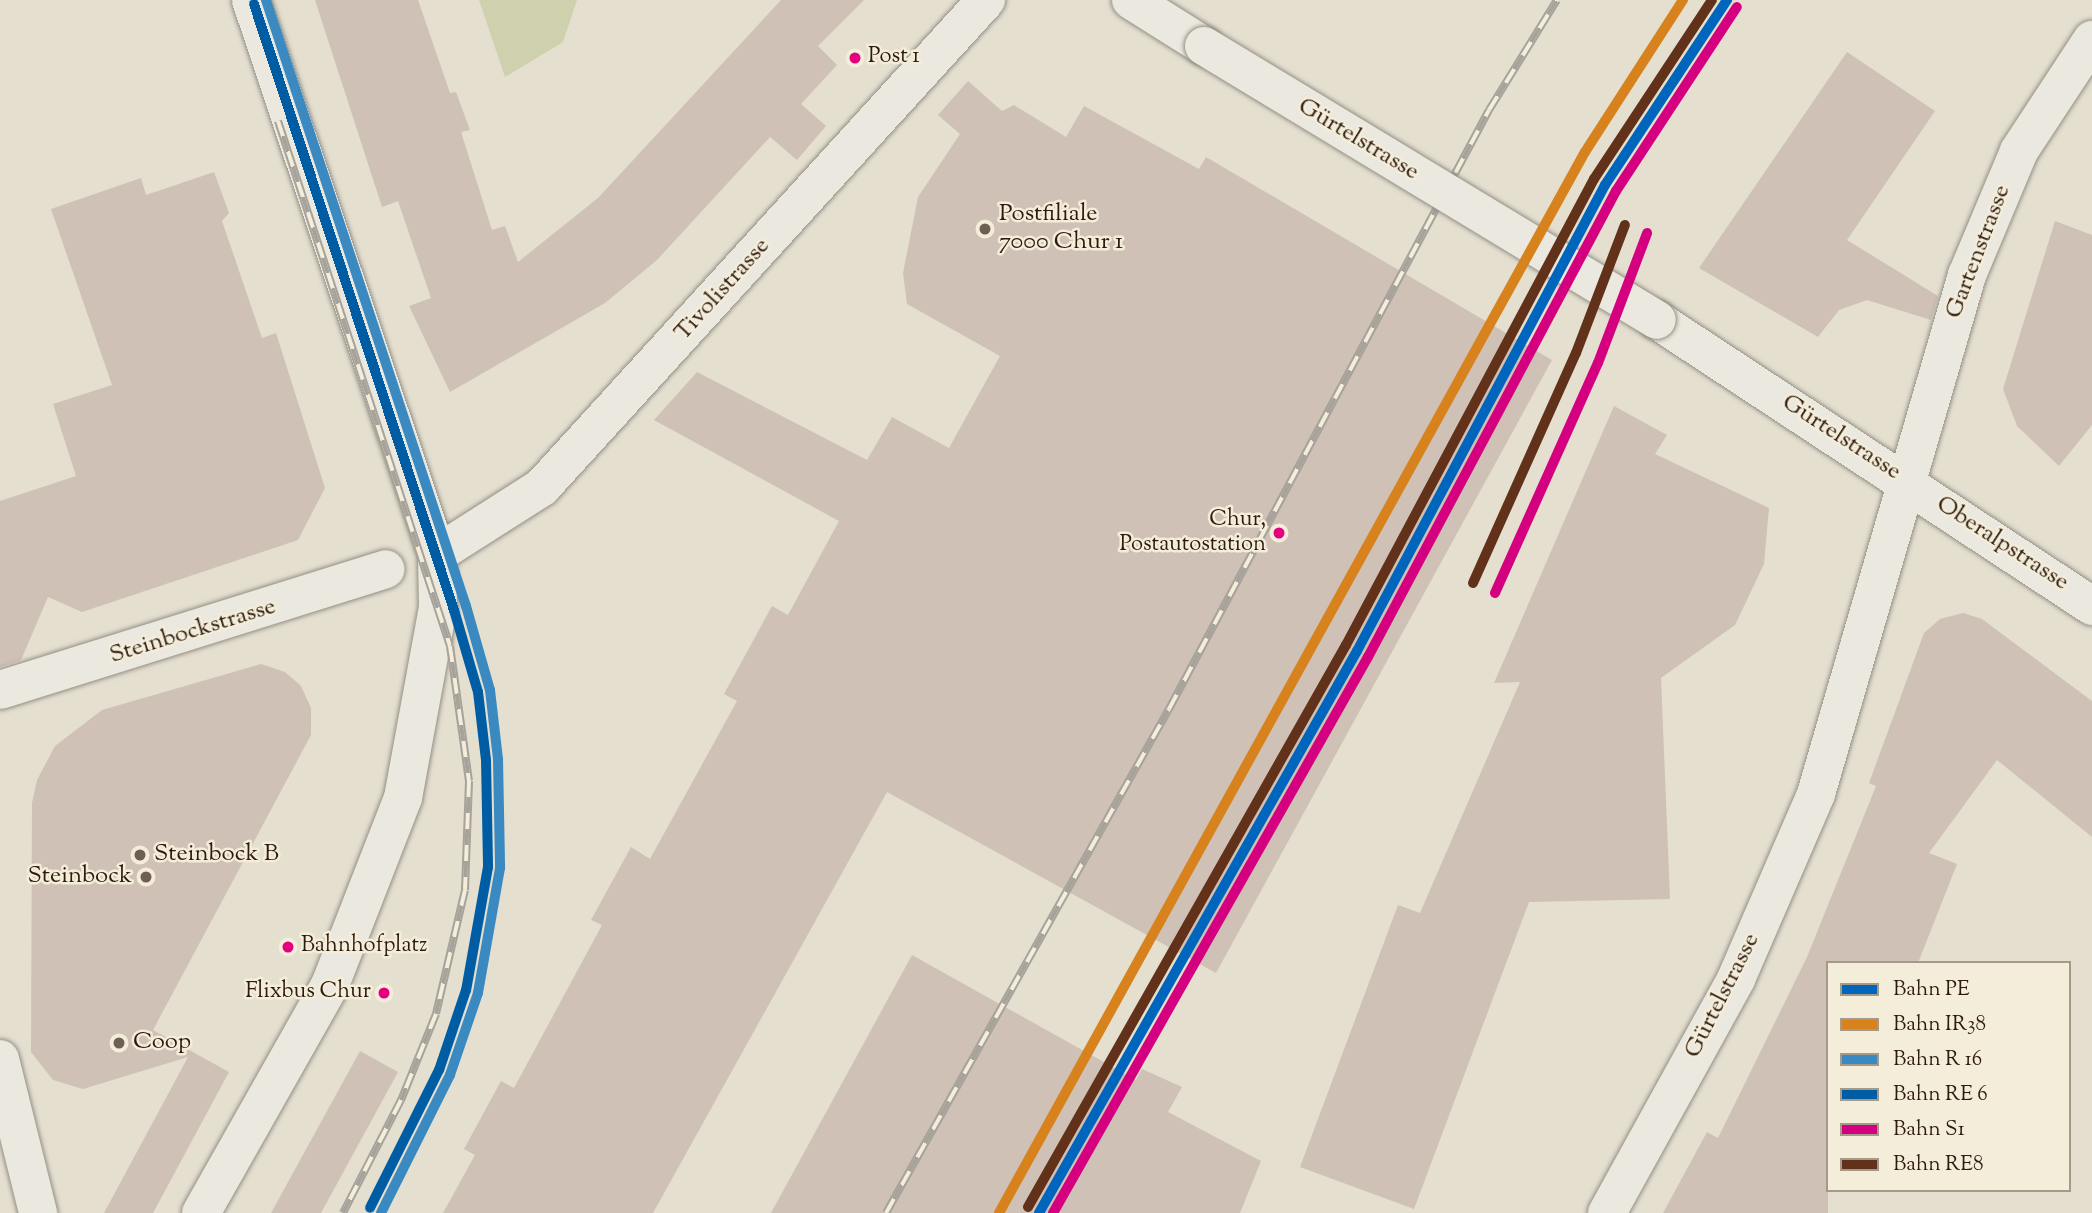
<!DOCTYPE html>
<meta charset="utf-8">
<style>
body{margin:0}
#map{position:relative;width:2092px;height:1213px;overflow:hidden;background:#e4dfcf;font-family:"Sorts Mill Goudy",serif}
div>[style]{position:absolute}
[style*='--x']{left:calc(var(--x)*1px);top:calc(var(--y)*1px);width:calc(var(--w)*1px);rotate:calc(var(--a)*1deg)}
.green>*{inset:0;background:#ced0ae}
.building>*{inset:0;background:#cfc1b6}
.roads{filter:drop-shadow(0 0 2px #948f85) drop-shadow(0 0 2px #948f85)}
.minor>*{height:38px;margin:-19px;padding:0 19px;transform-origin:19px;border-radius:19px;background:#eae8df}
.rail>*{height:8px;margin-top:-4px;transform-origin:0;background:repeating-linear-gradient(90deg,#f3edda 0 16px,#a7a39b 0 32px);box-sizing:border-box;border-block:2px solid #a7a39b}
.bridges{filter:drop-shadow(0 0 2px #948f85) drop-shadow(0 0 2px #948f85)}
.minor-bridge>*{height:38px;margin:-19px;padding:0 19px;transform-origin:19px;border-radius:19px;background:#eae8df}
.rail-1>*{height:10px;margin:-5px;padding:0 5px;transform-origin:5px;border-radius:5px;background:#0065bd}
.rail-2>*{height:10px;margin:-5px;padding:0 5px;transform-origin:5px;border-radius:5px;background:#d7821c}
.rail-3>*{height:10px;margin:-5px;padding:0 5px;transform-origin:5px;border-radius:5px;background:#3a89c0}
.rail-4>*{height:10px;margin:-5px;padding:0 5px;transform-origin:5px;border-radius:5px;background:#005da4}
.rail-5>*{height:10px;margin:-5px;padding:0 5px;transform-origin:5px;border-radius:5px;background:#d50080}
.rail-6>*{height:10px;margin:-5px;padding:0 5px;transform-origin:5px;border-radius:5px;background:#61311a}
.dots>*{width:19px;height:19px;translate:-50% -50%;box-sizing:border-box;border:4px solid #f3edda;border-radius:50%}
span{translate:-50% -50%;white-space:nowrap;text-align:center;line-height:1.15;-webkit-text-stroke:5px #f3edda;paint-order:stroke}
.bus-label{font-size:22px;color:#2f1a0f}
.left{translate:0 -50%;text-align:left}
.right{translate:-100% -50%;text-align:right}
.street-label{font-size:24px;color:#2f1a0f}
.poi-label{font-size:24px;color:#2f1a0f}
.legend{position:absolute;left:1826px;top:961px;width:245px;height:231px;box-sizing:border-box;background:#f3edda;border:2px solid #a59989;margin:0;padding:9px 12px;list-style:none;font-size:21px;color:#2f1a0f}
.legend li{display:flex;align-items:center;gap:14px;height:35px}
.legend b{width:35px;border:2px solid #a59989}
</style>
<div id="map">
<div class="green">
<div style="clip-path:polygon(479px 0,577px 0,563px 42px,505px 77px)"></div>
</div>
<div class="building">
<div style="clip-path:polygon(315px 0,418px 0,450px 93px,456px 92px,470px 130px,461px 132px,492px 230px,505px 226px,518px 262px,598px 198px,781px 0,864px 0,818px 46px,837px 65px,801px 104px,826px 126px,797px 160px,770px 137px,657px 260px,605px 303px,450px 392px,409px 306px,431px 298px,398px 201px,382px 207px)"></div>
<div style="clip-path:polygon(1847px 52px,1935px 111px,1847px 240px,1938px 296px,1931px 320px,1867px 300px,1839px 310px,1818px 337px,1699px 268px)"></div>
<div style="clip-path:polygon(968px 81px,1002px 111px,1014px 105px,1066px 137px,1084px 106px,1199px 169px,1206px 157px,1552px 360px,1216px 973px,887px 792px,653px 1213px,443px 1213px,475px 1155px,464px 1149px,501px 1081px,514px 1088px,602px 925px,591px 920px,631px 847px,650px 859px,737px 701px,724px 694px,772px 606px,788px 615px,839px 521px,654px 420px,697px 372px,867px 460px,892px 417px,949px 448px,1000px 356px,907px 304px,903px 273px,918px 197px,960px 134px,938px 115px)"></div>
<div style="clip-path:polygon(214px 172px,229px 213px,222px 221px,262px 338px,276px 333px,325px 488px,298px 540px,82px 612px,48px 597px,21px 660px,0 667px,0 501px,76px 476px,53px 404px,112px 385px,51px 209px,141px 178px,146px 195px)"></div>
<div style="clip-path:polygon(2055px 221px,2092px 235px,2092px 425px,2059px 466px,2017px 426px,2003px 389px)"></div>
<div style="clip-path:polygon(1614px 406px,1667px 435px,1655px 454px,1769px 508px,1764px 564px,1735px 625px,1661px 678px,1670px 899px,1529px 902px,1414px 1209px,1300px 1167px,1398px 905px,1420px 913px,1520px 682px,1494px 683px)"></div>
<div style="clip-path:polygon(1963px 613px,1982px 619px,2092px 701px,2092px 837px,1997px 760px,1929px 853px,1957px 864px,1918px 963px,1828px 963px,1828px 1213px,1663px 1213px,1707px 1132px,1718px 1138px,1807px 957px,1876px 786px,1869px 783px,1924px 633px,1940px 619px)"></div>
<div style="clip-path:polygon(261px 664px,285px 672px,301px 686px,311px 708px,311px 735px,153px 1030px,229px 1072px,153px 1213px,104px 1213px,188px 1057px,83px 1089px,53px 1080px,31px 1052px,32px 803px,37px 780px,55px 746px,102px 710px)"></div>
<div style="clip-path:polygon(912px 955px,1136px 1080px,1142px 1069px,1182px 1087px,1168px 1112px,1261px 1161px,1240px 1213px,771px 1213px)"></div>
<div style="clip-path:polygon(360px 1051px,398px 1072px,321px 1213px,271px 1213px)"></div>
</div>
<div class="roads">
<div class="minor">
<div style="--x:1131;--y:0;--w:86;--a:32.2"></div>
<div style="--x:1657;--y:320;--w:521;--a:33.32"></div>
<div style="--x:437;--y:554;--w:125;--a:-32.5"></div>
<div style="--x:542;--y:487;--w:659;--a:-47.64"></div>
<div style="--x:0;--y:690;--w:404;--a:-17.4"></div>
<div style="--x:0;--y:1059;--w:159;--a:76.1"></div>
<div style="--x:201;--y:1213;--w:262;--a:-60.5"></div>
<div style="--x:330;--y:985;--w:201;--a:-68.7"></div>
<div style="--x:403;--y:798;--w:193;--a:-79.6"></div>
<div style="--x:438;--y:608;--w:54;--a:-91.1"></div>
<div style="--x:437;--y:554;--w:584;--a:-108.56"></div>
<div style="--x:1607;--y:1213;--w:267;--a:-61.1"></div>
<div style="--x:1736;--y:979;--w:202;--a:-66.6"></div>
<div style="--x:1816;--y:794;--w:541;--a:-73.78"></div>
<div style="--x:1967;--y:275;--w:134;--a:-67.2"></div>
<div style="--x:2019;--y:151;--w:133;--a:-56.7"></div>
</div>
</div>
<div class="rail">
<div style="--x:278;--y:121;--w:552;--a:71.86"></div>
<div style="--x:450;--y:646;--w:136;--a:82"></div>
<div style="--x:469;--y:781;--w:109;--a:92.1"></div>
<div style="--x:465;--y:890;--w:127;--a:103.2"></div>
<div style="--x:436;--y:1014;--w:93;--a:112.1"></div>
<div style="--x:401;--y:1100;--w:127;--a:117.2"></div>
<div style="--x:886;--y:1213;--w:578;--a:-60.69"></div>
<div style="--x:1169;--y:709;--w:679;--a:-61.89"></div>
<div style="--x:1489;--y:110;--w:129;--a:-58.3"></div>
</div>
<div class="bridges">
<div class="minor-bridge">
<div style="--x:1204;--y:46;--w:529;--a:31.17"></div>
</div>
</div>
<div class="rail-1">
<div style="--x:1039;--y:1213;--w:646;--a:-60.5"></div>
<div style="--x:1357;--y:651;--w:528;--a:-61.98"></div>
<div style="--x:1605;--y:185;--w:222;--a:-56.6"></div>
</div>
<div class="rail-2">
<div style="--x:999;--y:1213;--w:1212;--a:-61.09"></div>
<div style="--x:1585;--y:152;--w:181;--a:-57.2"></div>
</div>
<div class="rail-3">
<div style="--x:266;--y:0;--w:638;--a:71.74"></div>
<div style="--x:466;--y:606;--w:87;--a:74.1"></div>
<div style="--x:490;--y:690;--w:69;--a:83.4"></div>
<div style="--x:498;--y:759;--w:109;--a:88.9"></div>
<div style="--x:500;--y:868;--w:127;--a:100"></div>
<div style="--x:478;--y:993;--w:87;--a:108.9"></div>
<div style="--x:450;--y:1075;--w:154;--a:116.6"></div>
</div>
<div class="rail-4">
<div style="--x:254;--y:4;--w:638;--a:71.74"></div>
<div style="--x:454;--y:610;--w:85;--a:73.7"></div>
<div style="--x:478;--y:692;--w:68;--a:83.3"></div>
<div style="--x:486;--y:760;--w:107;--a:88.9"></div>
<div style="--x:488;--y:867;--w:125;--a:100.1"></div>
<div style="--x:466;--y:990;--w:84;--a:108.6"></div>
<div style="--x:439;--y:1070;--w:154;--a:116.6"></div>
</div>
<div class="rail-5">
<div style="--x:1495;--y:593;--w:252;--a:-65.9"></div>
<div style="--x:1598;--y:363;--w:139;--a:-69.3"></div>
<div style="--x:1053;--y:1213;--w:639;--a:-60.47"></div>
<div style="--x:1368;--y:657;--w:528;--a:-61.98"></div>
<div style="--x:1616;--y:191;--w:220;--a:-56.7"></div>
</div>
<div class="rail-6">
<div style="--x:1473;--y:583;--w:252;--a:-65.9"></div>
<div style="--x:1576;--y:353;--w:137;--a:-69.1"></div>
<div style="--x:1028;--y:1207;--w:646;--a:-60.5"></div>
<div style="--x:1346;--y:645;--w:528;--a:-61.98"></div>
<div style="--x:1594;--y:179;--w:214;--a:-56.6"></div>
</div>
<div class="dots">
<div style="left:855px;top:58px;background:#e5007d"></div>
<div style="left:985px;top:229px;background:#6e5f52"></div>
<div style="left:1279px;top:533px;background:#e5007d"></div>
<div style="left:140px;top:855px;background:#6e5f52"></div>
<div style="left:146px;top:877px;background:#6e5f52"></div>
<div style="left:288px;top:947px;background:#e5007d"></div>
<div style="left:384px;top:993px;background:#e5007d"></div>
<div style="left:119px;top:1043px;background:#6e5f52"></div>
</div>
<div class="bus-label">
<span class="left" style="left:868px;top:58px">Post 1</span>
<span class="right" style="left:1266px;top:533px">Chur,<br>Postautostation</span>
<span class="left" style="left:301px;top:947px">Bahnhofplatz</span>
<span class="right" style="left:371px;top:993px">Flixbus Chur</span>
</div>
<div class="street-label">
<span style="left:1358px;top:140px;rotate:31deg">Gürtelstrasse</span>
<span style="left:1979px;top:252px;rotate:-69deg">Gartenstrasse</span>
<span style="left:723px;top:290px;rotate:-48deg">Tivolistrasse</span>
<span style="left:1841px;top:438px;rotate:33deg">Gürtelstrasse</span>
<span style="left:2002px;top:544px;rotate:33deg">Oberalpstrasse</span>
<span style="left:193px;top:632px;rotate:-17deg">Steinbockstrasse</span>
<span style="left:1723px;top:996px;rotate:-63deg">Gürtelstrasse</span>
</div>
<div class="poi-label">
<span class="left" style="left:999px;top:229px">Postfiliale<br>7000 Chur 1</span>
<span class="left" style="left:154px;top:855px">Steinbock B</span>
<span class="right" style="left:132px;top:877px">Steinbock</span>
<span class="left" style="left:133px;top:1043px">Coop</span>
</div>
<ul class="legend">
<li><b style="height:9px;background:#0065bd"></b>Bahn PE</li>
<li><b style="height:9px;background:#d7821c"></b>Bahn IR38</li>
<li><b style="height:9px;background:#3a89c0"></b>Bahn R 16</li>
<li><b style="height:9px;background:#005da4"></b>Bahn RE 6</li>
<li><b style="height:9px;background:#d50080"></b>Bahn S1</li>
<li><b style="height:9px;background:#61311a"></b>Bahn RE8</li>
</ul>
</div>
